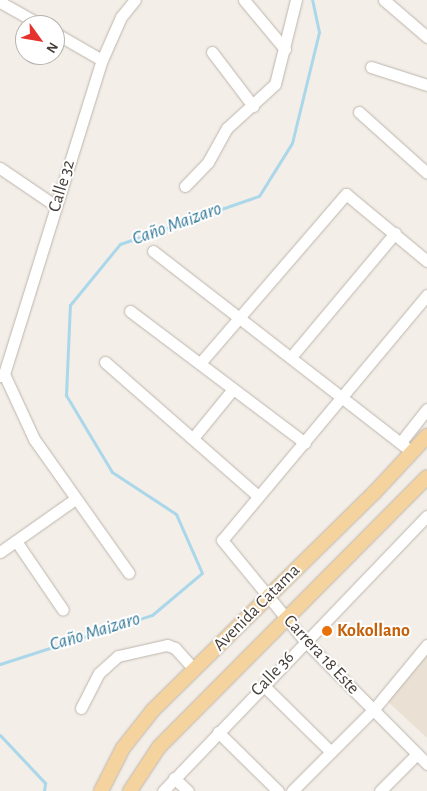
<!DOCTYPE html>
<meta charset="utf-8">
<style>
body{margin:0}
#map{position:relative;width:427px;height:791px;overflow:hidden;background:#f3eee8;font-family:"Alegreya Sans",sans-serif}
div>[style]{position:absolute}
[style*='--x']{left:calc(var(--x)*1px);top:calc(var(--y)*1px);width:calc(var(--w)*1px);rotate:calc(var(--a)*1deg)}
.education>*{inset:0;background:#eae1d4}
.stream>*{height:3px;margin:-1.5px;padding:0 1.5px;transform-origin:1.5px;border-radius:1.5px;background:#aad7ea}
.roads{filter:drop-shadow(0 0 1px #bdb5ac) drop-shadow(0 0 1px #bdb5ac)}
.minor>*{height:11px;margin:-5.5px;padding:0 5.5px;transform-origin:5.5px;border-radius:5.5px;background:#fff}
.major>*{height:14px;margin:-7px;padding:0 7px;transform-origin:7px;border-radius:7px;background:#f5d39f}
.dots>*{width:14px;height:14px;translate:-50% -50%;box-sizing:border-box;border:2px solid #fff;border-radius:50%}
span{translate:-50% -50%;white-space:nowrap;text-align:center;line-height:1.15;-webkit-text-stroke:4px #fff;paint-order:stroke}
.street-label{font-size:18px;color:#453e38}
.food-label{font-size:18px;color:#c56008;font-weight:700}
.left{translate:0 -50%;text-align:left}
.water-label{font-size:19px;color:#367a99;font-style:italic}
.north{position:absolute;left:15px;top:15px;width:50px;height:50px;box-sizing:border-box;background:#fff;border:1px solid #b5b2af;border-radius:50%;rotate:122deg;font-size:14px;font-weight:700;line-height:20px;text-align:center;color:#453e38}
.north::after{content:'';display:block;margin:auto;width:18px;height:22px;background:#e6322c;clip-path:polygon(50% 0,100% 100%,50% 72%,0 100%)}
</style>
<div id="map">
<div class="education">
<div style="clip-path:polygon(427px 646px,427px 738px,384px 698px)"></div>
</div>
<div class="stream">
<div style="--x:0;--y:664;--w:160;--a:-17.9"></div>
<div style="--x:152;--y:615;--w:65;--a:-40"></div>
<div style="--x:202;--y:573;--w:64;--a:-113.8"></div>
<div style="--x:176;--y:514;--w:77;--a:-146.7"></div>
<div style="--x:112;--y:472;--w:90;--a:-120.9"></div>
<div style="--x:66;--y:395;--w:90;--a:-87.5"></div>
<div style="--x:70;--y:305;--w:79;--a:-50.7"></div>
<div style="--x:120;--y:244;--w:147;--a:-19.1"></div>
<div style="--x:259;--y:196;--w:62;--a:-58.1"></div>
<div style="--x:292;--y:143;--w:114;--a:-76.3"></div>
<div style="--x:319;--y:32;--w:33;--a:-102"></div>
<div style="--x:0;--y:735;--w:66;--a:46.8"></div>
<div style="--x:45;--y:783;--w:8;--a:97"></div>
</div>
<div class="roads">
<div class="minor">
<div style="--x:244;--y:0;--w:64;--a:50.1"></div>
<div style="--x:384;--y:0;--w:57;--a:40.7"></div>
<div style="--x:0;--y:2;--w:47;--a:29.3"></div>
<div style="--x:55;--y:33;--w:54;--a:29.9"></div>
<div style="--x:212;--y:52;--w:68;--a:52.8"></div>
<div style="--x:371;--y:67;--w:59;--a:17.8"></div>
<div style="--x:359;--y:112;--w:91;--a:41.9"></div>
<div style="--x:0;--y:168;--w:68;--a:34.2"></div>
<div style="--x:185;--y:186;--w:33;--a:-46"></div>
<div style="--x:208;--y:162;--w:39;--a:-61"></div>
<div style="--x:227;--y:128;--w:65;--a:-42.5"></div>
<div style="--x:275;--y:84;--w:87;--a:-76"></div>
<div style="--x:153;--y:251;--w:328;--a:37.8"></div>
<div style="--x:427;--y:295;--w:319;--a:129.9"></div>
<div style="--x:222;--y:540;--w:129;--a:50.6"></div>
<div style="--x:304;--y:640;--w:175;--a:45.2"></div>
<div style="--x:130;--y:311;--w:219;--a:37"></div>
<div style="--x:291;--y:357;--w:162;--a:-50"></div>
<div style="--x:105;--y:362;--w:202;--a:41.2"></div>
<div style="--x:201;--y:362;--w:222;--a:-49.2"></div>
<div style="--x:346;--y:194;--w:105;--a:39.6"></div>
<div style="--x:4;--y:374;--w:72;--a:65.2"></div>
<div style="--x:34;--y:439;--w:164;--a:54.7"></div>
<div style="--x:0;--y:376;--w:4;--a:-27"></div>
<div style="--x:4;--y:374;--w:329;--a:-72.7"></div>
<div style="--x:102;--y:60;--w:47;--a:-66.2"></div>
<div style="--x:121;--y:17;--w:22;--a:-51"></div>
<div style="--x:193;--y:438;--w:63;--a:-50.8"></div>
<div style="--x:401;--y:442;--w:42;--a:-51.8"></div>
<div style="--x:16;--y:541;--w:83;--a:55.7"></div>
<div style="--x:0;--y:552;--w:92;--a:-35.2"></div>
<div style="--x:263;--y:685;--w:95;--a:44.6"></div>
<div style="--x:81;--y:708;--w:39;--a:-63"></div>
<div style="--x:99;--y:673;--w:25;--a:-42"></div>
<div style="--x:118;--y:656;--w:50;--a:-12.7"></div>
<div style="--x:167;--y:645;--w:9;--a:21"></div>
<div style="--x:175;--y:648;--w:28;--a:48"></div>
<div style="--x:218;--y:732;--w:84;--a:44.5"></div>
<div style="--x:174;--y:778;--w:19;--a:43"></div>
<div style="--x:163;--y:791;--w:381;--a:-46.2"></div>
<div style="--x:292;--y:791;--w:116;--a:-45"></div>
<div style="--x:374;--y:709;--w:83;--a:-50.4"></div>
<div style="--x:380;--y:791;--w:52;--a:-45"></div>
</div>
<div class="major">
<div style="--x:101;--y:791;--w:48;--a:-62.9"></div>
<div style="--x:123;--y:748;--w:48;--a:-51.7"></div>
<div style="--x:153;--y:710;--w:310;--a:-44.5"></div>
<div style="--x:374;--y:493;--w:78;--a:-47.1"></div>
<div style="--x:130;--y:791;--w:53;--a:-56.6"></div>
<div style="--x:159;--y:747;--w:380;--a:-45.2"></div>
</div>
</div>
<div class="dots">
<div style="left:327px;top:631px;background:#e8710a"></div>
</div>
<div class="street-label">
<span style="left:62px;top:186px;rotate:-73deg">Calle 32</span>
<span style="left:257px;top:608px;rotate:-45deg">Avenida Catama</span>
<span style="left:321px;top:655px;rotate:47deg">Carrera 18 Este</span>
<span style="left:273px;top:674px;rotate:-47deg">Calle 36</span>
</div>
<div class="food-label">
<span class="left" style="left:337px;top:631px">Kokollano</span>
</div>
<div class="water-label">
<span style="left:177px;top:224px;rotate:-20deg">Caño Maizaro</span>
<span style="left:95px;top:632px;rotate:-17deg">Caño Maizaro</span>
</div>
<div class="north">N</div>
</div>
